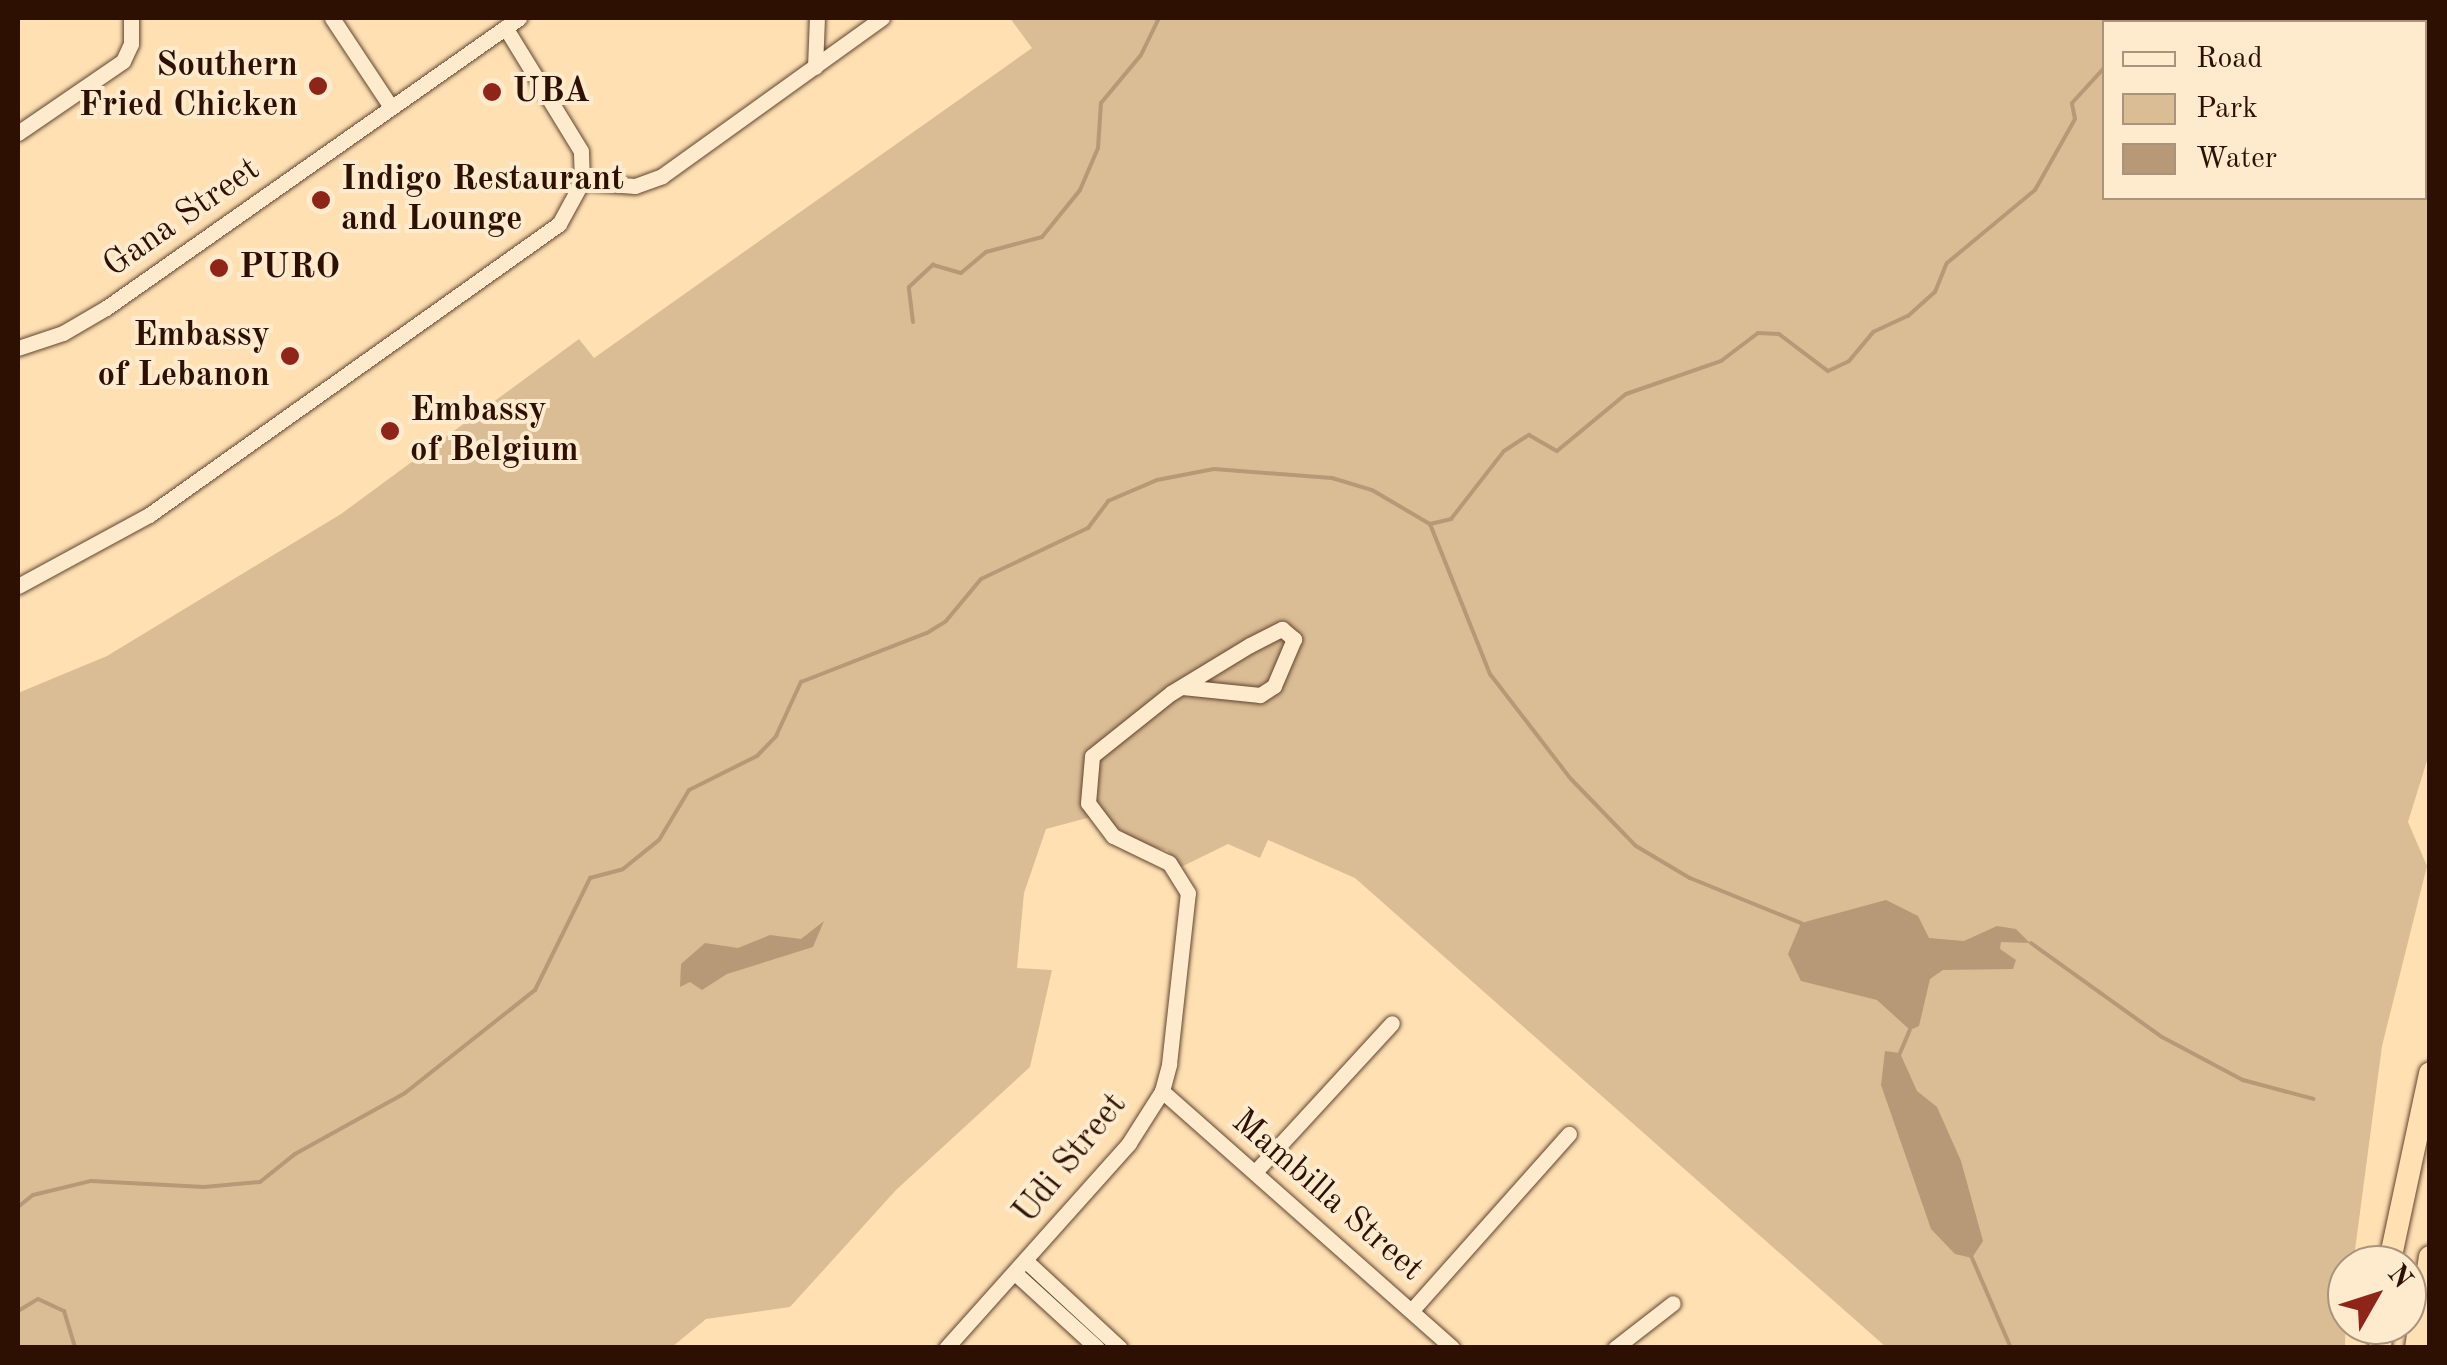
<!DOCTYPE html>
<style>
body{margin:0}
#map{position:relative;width:2447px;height:1365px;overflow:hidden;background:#fee0b3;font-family:"Old Standard TT",serif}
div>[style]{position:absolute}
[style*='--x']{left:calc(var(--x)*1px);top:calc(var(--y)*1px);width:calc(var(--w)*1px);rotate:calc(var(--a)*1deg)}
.green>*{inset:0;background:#dabd95}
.water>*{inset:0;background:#b79977}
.stream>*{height:4px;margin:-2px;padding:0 2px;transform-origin:2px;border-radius:2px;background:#b79977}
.roads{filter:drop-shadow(0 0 2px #61442e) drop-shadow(0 0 2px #61442e)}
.minor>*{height:15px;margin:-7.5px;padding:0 7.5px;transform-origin:7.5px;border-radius:7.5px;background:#feebce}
.highway>*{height:22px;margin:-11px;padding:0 11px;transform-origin:11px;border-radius:11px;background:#fee0b3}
.dots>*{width:28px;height:28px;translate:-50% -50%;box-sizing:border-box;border:5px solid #feebce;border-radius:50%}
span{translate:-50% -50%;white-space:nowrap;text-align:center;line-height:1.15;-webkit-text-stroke:8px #feebce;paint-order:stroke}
.poi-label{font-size:35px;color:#2d1002;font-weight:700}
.right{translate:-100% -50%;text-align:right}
.left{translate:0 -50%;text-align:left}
.street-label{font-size:35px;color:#2d1002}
.frame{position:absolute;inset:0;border:20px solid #2d1002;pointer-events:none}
.legend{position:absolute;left:2102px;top:20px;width:325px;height:180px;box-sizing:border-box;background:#feebce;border:2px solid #aa937c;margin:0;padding:12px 18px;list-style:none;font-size:30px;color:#2d1002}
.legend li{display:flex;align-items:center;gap:20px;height:50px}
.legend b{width:50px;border:2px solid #aa937c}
.north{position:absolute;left:2327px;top:1245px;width:100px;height:100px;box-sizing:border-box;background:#feebce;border:2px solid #aa937c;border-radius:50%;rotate:51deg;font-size:28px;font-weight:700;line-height:40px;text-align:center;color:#2d1002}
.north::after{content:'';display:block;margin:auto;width:35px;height:45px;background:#8f2418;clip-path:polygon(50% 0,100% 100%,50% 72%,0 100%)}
</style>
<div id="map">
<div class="green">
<div style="clip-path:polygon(evenodd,1010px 18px,2429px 18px,2430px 751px,2408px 822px,2427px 866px,2382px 1046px,2353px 1265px,2347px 1265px,2345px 1347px,1886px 1347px,1355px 878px,1268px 840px,1260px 858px,1228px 844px,1181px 867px,1167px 850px,1135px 843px,1102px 814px,1046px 829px,1024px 893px,1017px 968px,1052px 970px,1030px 1067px,896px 1190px,790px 1307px,706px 1319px,672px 1347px,18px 1348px,18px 693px,107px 656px,341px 514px,579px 339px,594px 358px,1032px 48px,1010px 18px,2104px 22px,2424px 22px,2424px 198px,2104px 198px,2104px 22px)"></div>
</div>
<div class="water">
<div style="clip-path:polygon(1886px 900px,1918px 916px,1929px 938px,1964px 941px,1997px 926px,2016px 929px,2030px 943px,2001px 942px,2000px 949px,2016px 960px,2013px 969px,1943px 970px,1930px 979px,1919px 1026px,1910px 1030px,1877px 1000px,1801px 981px,1788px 954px,1801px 923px)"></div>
<div style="clip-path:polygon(824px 921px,813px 947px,727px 974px,702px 990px,690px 982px,680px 987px,681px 964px,705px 943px,738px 948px,770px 935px,801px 939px)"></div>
<div style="clip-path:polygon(1885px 1051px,1900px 1053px,1917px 1091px,1937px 1107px,1961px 1161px,1983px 1241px,1972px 1258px,1955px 1254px,1931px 1229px,1881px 1085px)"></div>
</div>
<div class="stream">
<div style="--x:2424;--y:41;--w:6;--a:0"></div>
<div style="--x:913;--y:322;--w:35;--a:-97"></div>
<div style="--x:909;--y:287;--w:33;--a:-43"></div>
<div style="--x:933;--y:265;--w:29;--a:16"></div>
<div style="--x:961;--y:273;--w:33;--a:-40"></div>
<div style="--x:986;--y:252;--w:58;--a:-15"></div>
<div style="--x:1042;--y:237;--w:60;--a:-51"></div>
<div style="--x:1080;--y:190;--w:46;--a:-66.8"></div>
<div style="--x:1098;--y:148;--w:45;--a:-86.2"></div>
<div style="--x:1101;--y:103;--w:62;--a:-50.2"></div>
<div style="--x:1141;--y:55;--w:41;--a:-64.1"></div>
<div style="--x:1430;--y:524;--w:162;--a:68.2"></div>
<div style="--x:1490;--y:674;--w:133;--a:52.4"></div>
<div style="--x:1571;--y:779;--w:93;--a:45.9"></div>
<div style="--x:1636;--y:846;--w:63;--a:30.7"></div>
<div style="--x:1690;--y:878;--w:120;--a:22.1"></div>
<div style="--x:2031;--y:943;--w:161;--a:35.7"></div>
<div style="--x:2162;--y:1037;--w:92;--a:28"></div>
<div style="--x:2243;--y:1080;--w:73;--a:15"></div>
<div style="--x:1900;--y:1053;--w:25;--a:-67"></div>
<div style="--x:18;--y:1207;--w:19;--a:-39"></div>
<div style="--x:33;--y:1195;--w:60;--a:-13.6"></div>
<div style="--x:91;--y:1181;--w:113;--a:3"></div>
<div style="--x:204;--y:1187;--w:56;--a:-5.1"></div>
<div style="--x:260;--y:1182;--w:45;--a:-38.7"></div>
<div style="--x:295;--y:1154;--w:126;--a:-29"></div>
<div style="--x:405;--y:1093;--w:166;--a:-38.4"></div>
<div style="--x:535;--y:990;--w:125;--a:-63.8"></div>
<div style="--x:590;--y:878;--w:34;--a:-15"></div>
<div style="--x:623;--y:869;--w:46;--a:-38.9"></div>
<div style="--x:659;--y:840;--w:58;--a:-59"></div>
<div style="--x:689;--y:790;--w:76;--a:-26.6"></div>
<div style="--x:757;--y:756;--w:28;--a:-46"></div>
<div style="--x:776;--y:736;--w:60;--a:-65.2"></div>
<div style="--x:801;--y:682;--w:135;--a:-21.3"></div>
<div style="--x:927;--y:633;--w:22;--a:-32"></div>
<div style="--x:946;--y:621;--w:55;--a:-50.2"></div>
<div style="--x:981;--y:579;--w:119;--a:-25.5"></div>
<div style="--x:1088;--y:528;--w:34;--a:-53"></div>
<div style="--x:1108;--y:501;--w:53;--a:-23.2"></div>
<div style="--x:1157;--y:480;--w:58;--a:-10.9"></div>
<div style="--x:1214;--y:469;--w:118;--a:4.4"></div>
<div style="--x:1332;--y:478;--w:42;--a:16.7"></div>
<div style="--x:1372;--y:490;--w:67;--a:30.4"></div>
<div style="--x:1430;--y:524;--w:22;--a:-13"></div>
<div style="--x:1451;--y:519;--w:86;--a:-52.1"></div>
<div style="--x:1504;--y:451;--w:30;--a:-33"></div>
<div style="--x:1529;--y:435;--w:32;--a:30"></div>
<div style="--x:1557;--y:451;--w:89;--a:-39.6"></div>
<div style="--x:1626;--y:394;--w:101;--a:-19.2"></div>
<div style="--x:1721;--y:361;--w:46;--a:-37.1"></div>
<div style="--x:1758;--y:333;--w:21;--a:3"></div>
<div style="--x:1779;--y:334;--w:61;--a:37.1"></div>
<div style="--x:1828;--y:371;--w:23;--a:-25"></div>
<div style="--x:1849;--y:361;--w:38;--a:-50"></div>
<div style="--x:1873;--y:332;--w:38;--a:-25"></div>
<div style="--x:1908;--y:316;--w:36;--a:-42"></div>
<div style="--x:1935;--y:292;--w:31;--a:-68"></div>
<div style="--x:1947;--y:263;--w:114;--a:-39.7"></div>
<div style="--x:2035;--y:190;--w:81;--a:-60.6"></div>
<div style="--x:2075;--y:119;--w:16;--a:-101"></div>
<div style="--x:2072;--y:103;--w:47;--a:-47.6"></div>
<div style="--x:1972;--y:1258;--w:98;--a:66.6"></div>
<div style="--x:18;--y:1311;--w:23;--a:-31"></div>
<div style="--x:38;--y:1299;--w:29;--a:25"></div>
<div style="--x:64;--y:1311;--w:39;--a:73"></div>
</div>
<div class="roads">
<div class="minor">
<div style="--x:332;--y:18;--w:107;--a:56.5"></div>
<div style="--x:815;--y:67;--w:49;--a:-87.7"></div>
<div style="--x:18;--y:133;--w:127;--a:-34.4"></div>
<div style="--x:123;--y:61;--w:19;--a:-65"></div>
<div style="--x:131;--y:44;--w:26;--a:-90"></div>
<div style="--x:582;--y:182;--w:53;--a:4.3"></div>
<div style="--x:635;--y:186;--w:29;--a:-20"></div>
<div style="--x:662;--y:176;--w:271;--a:-35.7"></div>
<div style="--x:18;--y:348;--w:47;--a:-18.4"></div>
<div style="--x:63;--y:333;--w:50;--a:-30.2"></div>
<div style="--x:106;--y:308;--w:505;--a:-35.08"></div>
<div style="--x:18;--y:586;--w:149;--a:-28.5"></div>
<div style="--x:149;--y:515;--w:503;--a:-35.37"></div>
<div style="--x:559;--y:224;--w:48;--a:-61.3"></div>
<div style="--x:582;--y:182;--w:31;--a:-92"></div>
<div style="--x:581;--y:151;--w:145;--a:-121.5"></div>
<div style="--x:1162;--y:1091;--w:387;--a:41.5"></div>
<div style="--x:1255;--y:1172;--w:202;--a:-47.4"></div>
<div style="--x:1026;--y:1261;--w:128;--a:42.8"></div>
<div style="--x:1015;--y:1273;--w:111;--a:42.4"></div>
<div style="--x:1412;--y:1310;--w:236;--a:-48.3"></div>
<div style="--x:946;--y:1348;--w:275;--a:-48.2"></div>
<div style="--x:1129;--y:1143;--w:62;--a:-57.6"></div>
<div style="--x:1162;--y:1091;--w:28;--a:-75"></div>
<div style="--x:1169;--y:1064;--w:172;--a:-83.7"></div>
<div style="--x:1188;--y:893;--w:36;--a:-122"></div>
<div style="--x:1169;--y:863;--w:62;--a:-154.3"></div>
<div style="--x:1113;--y:836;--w:41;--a:-127.1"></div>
<div style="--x:1088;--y:803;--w:47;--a:-85.1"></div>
<div style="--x:1092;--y:756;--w:101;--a:-38.6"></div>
<div style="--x:1171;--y:693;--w:92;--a:-31.3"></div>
<div style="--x:1250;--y:645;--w:36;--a:-27"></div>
<div style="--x:1282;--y:629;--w:16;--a:40"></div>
<div style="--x:1294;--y:639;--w:51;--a:113.1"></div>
<div style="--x:1274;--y:686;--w:17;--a:147"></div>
<div style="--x:1260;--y:695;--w:78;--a:-174.1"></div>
<div style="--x:1615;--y:1348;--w:73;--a:-37.8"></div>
</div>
<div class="highway">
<div style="--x:2389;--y:1265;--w:196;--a:-77.9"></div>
<div style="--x:2380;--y:1348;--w:23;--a:-85"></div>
<div style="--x:2416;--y:1348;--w:92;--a:-81.3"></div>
</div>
</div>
<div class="dots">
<div style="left:318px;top:86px;background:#8f2418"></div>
<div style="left:492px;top:92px;background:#8f2418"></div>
<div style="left:321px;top:200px;background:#8f2418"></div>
<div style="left:219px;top:268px;background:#8f2418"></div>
<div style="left:290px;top:356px;background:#8f2418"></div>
<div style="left:390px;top:431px;background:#8f2418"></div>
</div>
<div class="poi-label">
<span class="right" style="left:298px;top:86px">Southern<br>Fried Chicken</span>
<span class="left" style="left:512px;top:92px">UBA</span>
<span class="left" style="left:341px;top:200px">Indigo Restaurant<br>and Lounge</span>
<span class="left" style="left:239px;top:268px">PURO</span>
<span class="right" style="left:270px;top:356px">Embassy<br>of Lebanon</span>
<span class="left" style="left:410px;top:431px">Embassy<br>of Belgium</span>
</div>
<div class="street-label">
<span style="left:182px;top:218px;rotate:-35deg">Gana Street</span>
<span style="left:1071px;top:1159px;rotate:-51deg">Udi Street</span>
<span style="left:1327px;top:1196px;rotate:41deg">Mambilla Street</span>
</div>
<div class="frame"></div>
<ul class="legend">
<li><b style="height:12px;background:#feebce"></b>Road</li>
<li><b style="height:28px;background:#dabd95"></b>Park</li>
<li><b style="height:28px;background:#b79977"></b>Water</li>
</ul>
<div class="north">N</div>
</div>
